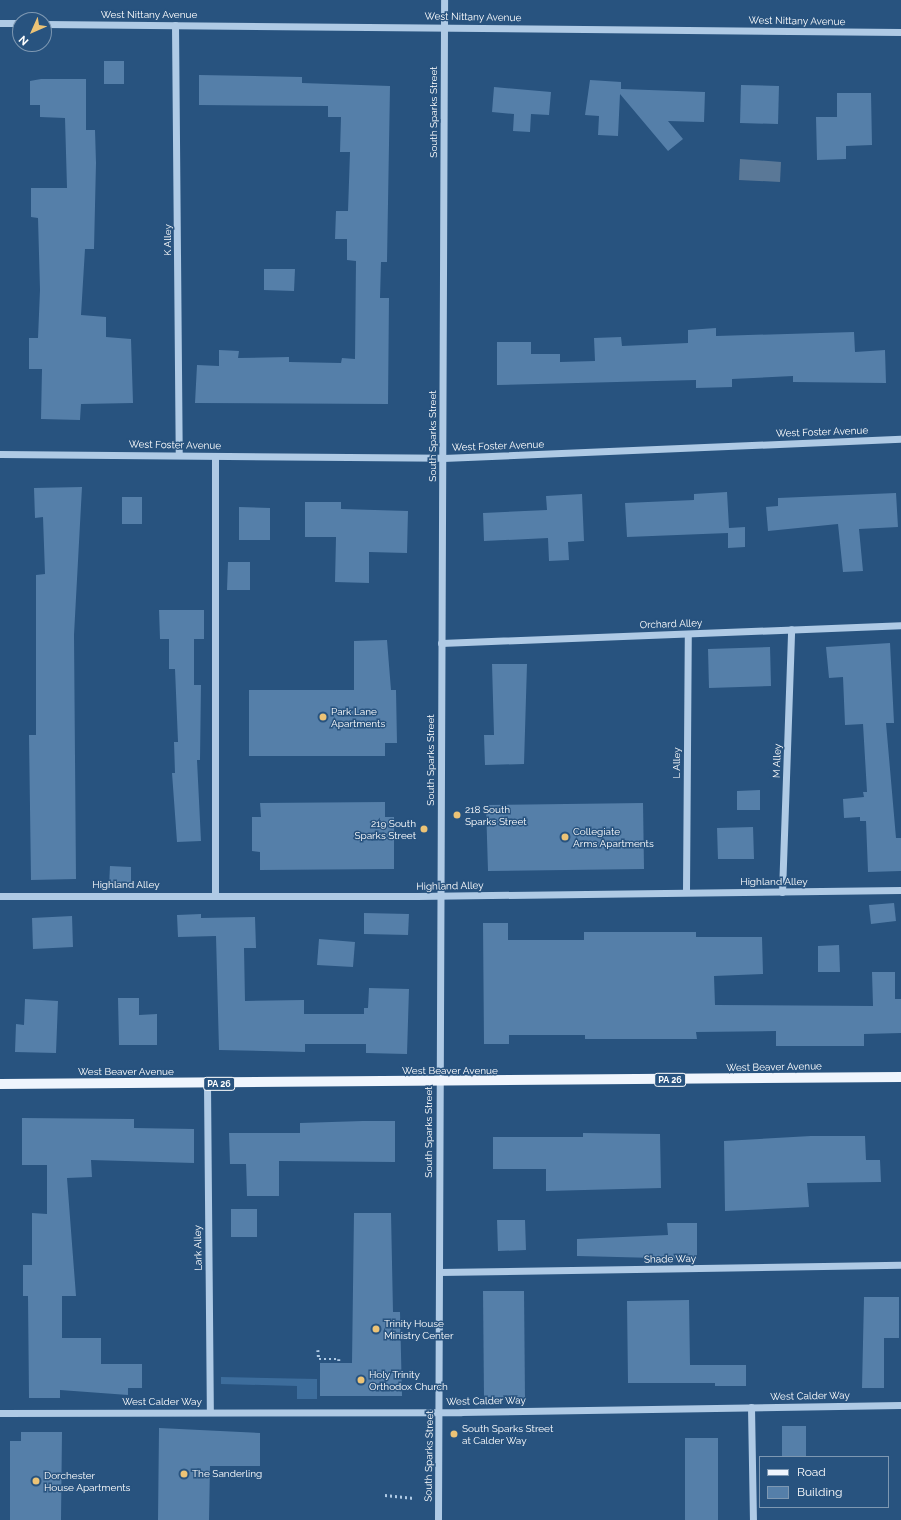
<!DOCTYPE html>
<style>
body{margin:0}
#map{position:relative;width:901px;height:1520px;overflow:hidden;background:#28537f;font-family:Raleway,sans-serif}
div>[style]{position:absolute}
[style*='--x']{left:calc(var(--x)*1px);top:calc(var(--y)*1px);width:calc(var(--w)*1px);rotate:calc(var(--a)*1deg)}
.green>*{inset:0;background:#3d6d9c}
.water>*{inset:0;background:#5a7897}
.building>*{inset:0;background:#557fa9}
.path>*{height:2.5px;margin-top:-1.25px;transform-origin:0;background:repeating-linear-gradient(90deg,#afcae5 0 2px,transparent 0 5px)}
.minor>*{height:7px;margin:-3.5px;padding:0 3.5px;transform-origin:3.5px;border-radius:3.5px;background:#afcae5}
.major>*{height:10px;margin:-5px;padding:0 5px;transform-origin:5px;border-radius:5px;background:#eff5fd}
.dots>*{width:11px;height:11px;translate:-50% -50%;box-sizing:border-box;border:2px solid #28537f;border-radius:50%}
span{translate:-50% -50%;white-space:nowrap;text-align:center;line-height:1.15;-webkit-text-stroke:3px #28537f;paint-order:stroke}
.shield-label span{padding:1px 3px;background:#28537f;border:1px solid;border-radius:3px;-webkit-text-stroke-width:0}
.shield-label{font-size:9px;color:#fff;font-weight:700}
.street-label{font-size:10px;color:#fff}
.poi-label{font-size:10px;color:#fff}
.left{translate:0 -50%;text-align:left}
.right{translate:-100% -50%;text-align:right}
.legend{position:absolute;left:759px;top:1456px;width:130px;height:52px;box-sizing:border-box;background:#28537f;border:1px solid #7e98b2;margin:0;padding:5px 7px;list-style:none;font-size:12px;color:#fff}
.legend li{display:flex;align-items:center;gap:8px;height:20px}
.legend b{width:20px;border:1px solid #7e98b2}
.north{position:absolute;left:12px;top:12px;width:40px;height:40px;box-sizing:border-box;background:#28537f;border:1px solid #7e98b2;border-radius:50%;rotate:225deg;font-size:11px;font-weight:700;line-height:16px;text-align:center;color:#fff}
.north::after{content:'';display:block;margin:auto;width:14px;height:18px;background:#ecc376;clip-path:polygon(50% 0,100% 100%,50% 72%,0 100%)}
</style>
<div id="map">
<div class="green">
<div style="clip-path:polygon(221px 1377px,317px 1379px,317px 1399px,297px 1399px,297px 1386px,221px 1384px)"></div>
</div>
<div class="water">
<div style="clip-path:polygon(740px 159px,781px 162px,780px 182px,739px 180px)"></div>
</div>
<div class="building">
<div style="clip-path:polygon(104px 61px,124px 61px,124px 84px,104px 84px)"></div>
<div style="clip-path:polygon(199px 75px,302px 77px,302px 83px,390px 86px,387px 262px,381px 262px,380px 298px,389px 298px,388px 404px,195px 403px,197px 365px,219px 366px,219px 350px,239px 351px,238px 358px,289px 357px,289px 362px,341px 363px,342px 358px,355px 359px,356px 261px,347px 260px,347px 239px,335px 239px,336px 211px,348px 211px,350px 152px,340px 152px,341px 117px,328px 117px,328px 106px,199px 105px)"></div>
<div style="clip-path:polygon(41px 79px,86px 79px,86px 130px,95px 130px,96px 163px,94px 249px,85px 249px,81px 315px,106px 317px,106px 337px,131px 339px,133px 403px,81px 404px,80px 420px,41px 419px,42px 369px,29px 369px,29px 338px,38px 338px,40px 290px,38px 218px,31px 217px,31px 188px,67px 188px,65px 118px,40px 117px,40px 105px,30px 105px,30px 81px)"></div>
<div style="clip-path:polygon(590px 80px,621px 82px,621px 89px,705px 92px,704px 122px,668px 121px,683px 139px,668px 151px,620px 94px,618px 136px,598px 135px,599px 116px,585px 115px)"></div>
<div style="clip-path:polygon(741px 85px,779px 86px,778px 124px,740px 123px)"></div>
<div style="clip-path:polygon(494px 87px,551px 92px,549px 115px,531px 114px,530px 132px,513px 131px,514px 114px,492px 112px)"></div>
<div style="clip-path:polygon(837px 93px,871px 93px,872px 145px,846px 146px,846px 159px,817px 160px,816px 117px,837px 117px)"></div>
<div style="clip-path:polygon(264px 269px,295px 269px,294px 291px,264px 290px)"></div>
<div style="clip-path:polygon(716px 328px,716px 336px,854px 332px,855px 352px,885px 350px,886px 383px,793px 382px,793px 376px,732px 379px,732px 387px,696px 388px,696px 380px,497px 385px,497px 342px,531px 342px,531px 354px,560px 354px,560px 362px,595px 361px,594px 338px,621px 337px,622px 346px,688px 343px,688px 330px)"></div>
<div style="clip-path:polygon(82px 487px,74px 635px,76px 879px,31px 880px,29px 735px,36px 735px,36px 575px,45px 574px,43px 517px,35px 518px,34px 488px)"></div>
<div style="clip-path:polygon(727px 492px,729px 528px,745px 527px,745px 547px,728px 548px,728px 533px,627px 537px,625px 503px,694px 500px,694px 494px)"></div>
<div style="clip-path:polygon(896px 493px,898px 527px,859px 529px,863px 571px,843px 572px,838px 524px,768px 531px,766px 507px,778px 506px,778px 498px)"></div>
<div style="clip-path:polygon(582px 494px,584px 541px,568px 542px,569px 560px,549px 561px,548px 538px,484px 541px,483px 513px,547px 510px,546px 496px)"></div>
<div style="clip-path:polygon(122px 497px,142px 497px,142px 524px,122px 524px)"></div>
<div style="clip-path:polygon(305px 502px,341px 502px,341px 509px,408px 511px,407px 553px,369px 552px,369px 583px,335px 582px,336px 537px,305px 537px)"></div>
<div style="clip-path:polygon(239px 507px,270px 508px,270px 540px,239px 540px)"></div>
<div style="clip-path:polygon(228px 562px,250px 562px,250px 590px,227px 590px)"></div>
<div style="clip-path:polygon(159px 610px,204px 610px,204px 639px,194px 639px,194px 685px,201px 685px,200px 760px,197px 760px,201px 841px,177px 842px,172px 773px,175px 773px,174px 742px,178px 742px,175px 669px,169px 669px,169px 639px,160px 639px)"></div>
<div style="clip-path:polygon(387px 640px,391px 690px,396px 690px,397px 743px,385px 743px,385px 756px,249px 756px,249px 690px,354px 690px,354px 641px)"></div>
<div style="clip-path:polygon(890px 643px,894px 723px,886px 723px,896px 838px,901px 838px,901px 871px,868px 872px,866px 821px,860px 821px,860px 817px,844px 818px,843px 799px,864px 797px,863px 792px,867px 792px,863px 724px,845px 725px,843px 677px,829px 678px,826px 647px)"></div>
<div style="clip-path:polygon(770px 647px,771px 686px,709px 688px,708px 649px)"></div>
<div style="clip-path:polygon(492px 664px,527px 664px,524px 764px,485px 765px,484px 735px,494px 735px)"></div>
<div style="clip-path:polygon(760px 790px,760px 810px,737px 810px,737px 791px)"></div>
<div style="clip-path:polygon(385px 802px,385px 817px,394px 817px,394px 869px,260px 870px,260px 852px,252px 851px,252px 817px,261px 817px,260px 803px)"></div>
<div style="clip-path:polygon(643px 803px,644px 869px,488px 871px,486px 805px)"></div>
<div style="clip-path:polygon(753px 827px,754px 859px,718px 859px,717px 828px)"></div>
<div style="clip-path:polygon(110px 866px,131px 867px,131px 887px,109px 887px)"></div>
<div style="clip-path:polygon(894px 903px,896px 921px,871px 924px,869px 905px)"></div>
<div style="clip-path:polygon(364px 913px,409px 914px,408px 935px,364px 934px)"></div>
<div style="clip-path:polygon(201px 914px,201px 918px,255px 917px,256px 948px,244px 948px,245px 1001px,304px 1000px,304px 1014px,364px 1014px,364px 1008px,368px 1008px,369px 988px,409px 989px,407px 1054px,366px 1053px,366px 1044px,305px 1044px,305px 1052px,219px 1050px,216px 936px,178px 937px,177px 915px)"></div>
<div style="clip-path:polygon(72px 916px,73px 947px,33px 949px,32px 918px)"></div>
<div style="clip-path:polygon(483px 923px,508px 923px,508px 940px,584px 940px,584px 932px,696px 932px,696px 937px,762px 937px,763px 974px,714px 976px,715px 1005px,873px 1006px,872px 972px,895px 972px,895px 999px,901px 999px,901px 1033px,864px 1034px,864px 1046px,776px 1046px,776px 1031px,696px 1032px,697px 1039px,585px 1039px,585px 1035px,509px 1035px,509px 1044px,484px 1044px)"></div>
<div style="clip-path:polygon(319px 939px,355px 942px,353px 967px,317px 965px)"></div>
<div style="clip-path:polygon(839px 945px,840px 972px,818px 972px,818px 946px)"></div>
<div style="clip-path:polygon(118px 998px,139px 998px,139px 1015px,157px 1014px,157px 1045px,119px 1045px)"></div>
<div style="clip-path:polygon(25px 999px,58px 1001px,56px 1053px,15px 1052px,16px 1024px,24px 1025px)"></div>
<div style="clip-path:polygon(22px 1118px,134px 1119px,134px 1128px,194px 1129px,194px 1163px,91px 1160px,92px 1177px,67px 1178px,76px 1296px,62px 1296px,62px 1338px,101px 1338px,101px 1364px,142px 1364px,142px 1388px,128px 1388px,128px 1395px,60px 1390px,60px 1398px,29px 1398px,28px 1296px,23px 1296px,23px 1265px,32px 1265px,32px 1213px,47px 1214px,47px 1165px,22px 1165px)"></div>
<div style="clip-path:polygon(363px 1121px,395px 1121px,395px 1162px,279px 1161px,279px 1196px,247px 1196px,246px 1164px,230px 1164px,229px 1133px,300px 1133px,300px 1123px)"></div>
<div style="clip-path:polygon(583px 1133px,660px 1134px,661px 1188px,546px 1191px,546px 1169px,493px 1169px,493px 1137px,583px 1137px)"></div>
<div style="clip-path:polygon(811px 1136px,865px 1136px,866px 1160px,880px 1160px,881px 1182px,807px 1183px,809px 1207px,725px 1211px,724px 1141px)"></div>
<div style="clip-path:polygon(231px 1209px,257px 1209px,257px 1237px,231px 1237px)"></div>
<div style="clip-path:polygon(354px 1213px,391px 1213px,393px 1312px,400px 1312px,402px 1396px,320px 1396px,320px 1363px,352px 1363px)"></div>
<div style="clip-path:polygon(497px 1220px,525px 1220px,526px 1250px,498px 1251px)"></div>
<div style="clip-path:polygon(667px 1223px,697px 1223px,697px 1259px,577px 1256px,577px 1239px,668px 1235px)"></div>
<div style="clip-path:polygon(483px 1291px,524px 1291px,525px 1398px,484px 1397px)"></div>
<div style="clip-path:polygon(864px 1297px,899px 1297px,899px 1338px,884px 1338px,884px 1388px,862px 1388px)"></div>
<div style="clip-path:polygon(689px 1300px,690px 1365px,746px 1365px,746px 1386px,715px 1386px,715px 1383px,628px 1383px,627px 1301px)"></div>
<div style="clip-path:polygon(782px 1426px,806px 1426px,806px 1457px,782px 1457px)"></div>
<div style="clip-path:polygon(159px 1428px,260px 1433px,260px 1466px,210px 1466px,209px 1520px,158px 1520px)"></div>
<div style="clip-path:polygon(21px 1432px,62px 1432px,61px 1520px,10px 1520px,10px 1441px,21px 1441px)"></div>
<div style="clip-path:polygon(685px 1438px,718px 1438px,718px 1520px,685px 1520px)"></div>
</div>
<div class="path">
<div style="--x:318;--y:1350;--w:9;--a:84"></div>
<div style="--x:319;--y:1359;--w:20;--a:0"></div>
<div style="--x:339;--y:1359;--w:4;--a:90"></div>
<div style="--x:385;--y:1495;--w:29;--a:6"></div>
</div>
<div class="minor">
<div style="--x:0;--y:23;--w:20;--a:0"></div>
<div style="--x:44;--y:24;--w:857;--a:0.53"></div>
<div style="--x:175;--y:25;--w:430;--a:89.5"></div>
<div style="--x:0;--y:454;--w:443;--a:0.5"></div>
<div style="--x:443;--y:458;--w:458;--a:-2.4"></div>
<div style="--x:215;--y:456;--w:439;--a:90"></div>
<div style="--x:441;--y:643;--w:460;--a:-2.2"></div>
<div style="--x:686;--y:892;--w:258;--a:-89.6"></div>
<div style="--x:782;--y:892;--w:263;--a:-88"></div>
<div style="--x:0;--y:896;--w:417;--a:0"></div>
<div style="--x:417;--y:896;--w:484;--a:-0.7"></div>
<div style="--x:207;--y:1084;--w:327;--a:89.5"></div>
<div style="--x:439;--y:1272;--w:462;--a:-0.9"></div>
<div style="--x:751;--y:1407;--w:113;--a:89"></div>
<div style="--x:0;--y:1413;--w:461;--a:-0.1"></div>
<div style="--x:461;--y:1412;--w:440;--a:-0.9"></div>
<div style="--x:438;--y:1520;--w:1520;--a:-89.77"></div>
</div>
<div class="major">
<div style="--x:0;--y:1084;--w:901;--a:-0.45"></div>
</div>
<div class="dots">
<div style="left:323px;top:717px;background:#ecc376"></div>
<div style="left:457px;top:815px;background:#ecc376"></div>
<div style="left:424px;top:829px;background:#ecc376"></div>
<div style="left:565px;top:837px;background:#ecc376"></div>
<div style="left:376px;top:1329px;background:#ecc376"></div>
<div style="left:361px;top:1380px;background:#ecc376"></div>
<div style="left:454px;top:1434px;background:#ecc376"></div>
<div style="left:184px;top:1474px;background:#ecc376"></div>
<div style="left:36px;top:1481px;background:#ecc376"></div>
</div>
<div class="shield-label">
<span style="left:670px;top:1080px">PA 26</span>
<span style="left:219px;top:1084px">PA 26</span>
</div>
<div class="street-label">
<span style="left:149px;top:15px">West Nittany Avenue</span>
<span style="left:473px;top:17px;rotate:1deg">West Nittany Avenue</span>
<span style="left:797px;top:21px;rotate:1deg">West Nittany Avenue</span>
<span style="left:434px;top:112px;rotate:-90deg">South Sparks Street</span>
<span style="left:168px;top:240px;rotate:-90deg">K Alley</span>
<span style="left:822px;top:432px;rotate:-2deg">West Foster Avenue</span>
<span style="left:433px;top:436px;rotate:-90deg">South Sparks Street</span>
<span style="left:175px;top:445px;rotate:1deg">West Foster Avenue</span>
<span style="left:498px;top:446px;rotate:-2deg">West Foster Avenue</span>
<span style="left:671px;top:624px;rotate:-2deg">Orchard Alley</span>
<span style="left:431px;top:760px;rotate:-90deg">South Sparks Street</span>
<span style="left:777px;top:761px;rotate:-88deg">M Alley</span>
<span style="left:677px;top:763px;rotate:-90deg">L Alley</span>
<span style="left:774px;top:882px">Highland Alley</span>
<span style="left:126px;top:885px">Highland Alley</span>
<span style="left:450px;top:886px;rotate:-1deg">Highland Alley</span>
<span style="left:774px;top:1067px;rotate:-1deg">West Beaver Avenue</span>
<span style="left:450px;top:1071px">West Beaver Avenue</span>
<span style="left:126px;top:1072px">West Beaver Avenue</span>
<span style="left:429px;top:1132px;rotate:-90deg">South Sparks Street</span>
<span style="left:198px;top:1248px;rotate:-91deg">Lark Alley</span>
<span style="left:670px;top:1259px;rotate:-1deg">Shade Way</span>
<span style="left:810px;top:1396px;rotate:-1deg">West Calder Way</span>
<span style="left:486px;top:1401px;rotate:-1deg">West Calder Way</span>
<span style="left:162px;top:1402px">West Calder Way</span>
<span style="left:429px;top:1456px;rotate:-89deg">South Sparks Street</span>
</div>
<div class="poi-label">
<span class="left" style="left:331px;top:717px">Park Lane<br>Apartments</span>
<span class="left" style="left:465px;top:815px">218 South<br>Sparks Street</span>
<span class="right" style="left:416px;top:829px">219 South<br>Sparks Street</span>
<span class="left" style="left:573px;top:837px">Collegiate<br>Arms Apartments</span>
<span class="left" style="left:384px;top:1329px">Trinity House<br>Ministry Center</span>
<span class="left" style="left:369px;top:1380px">Holy Trinity<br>Orthodox Church</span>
<span class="left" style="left:462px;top:1434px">South Sparks Street<br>at Calder Way</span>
<span class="left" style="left:192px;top:1474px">The Sanderling</span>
<span class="left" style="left:44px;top:1481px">Dorchester<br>House Apartments</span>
</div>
<ul class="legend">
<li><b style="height:5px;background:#eff5fd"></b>Road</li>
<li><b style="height:11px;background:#557fa9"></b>Building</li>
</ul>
<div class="north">N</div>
</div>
